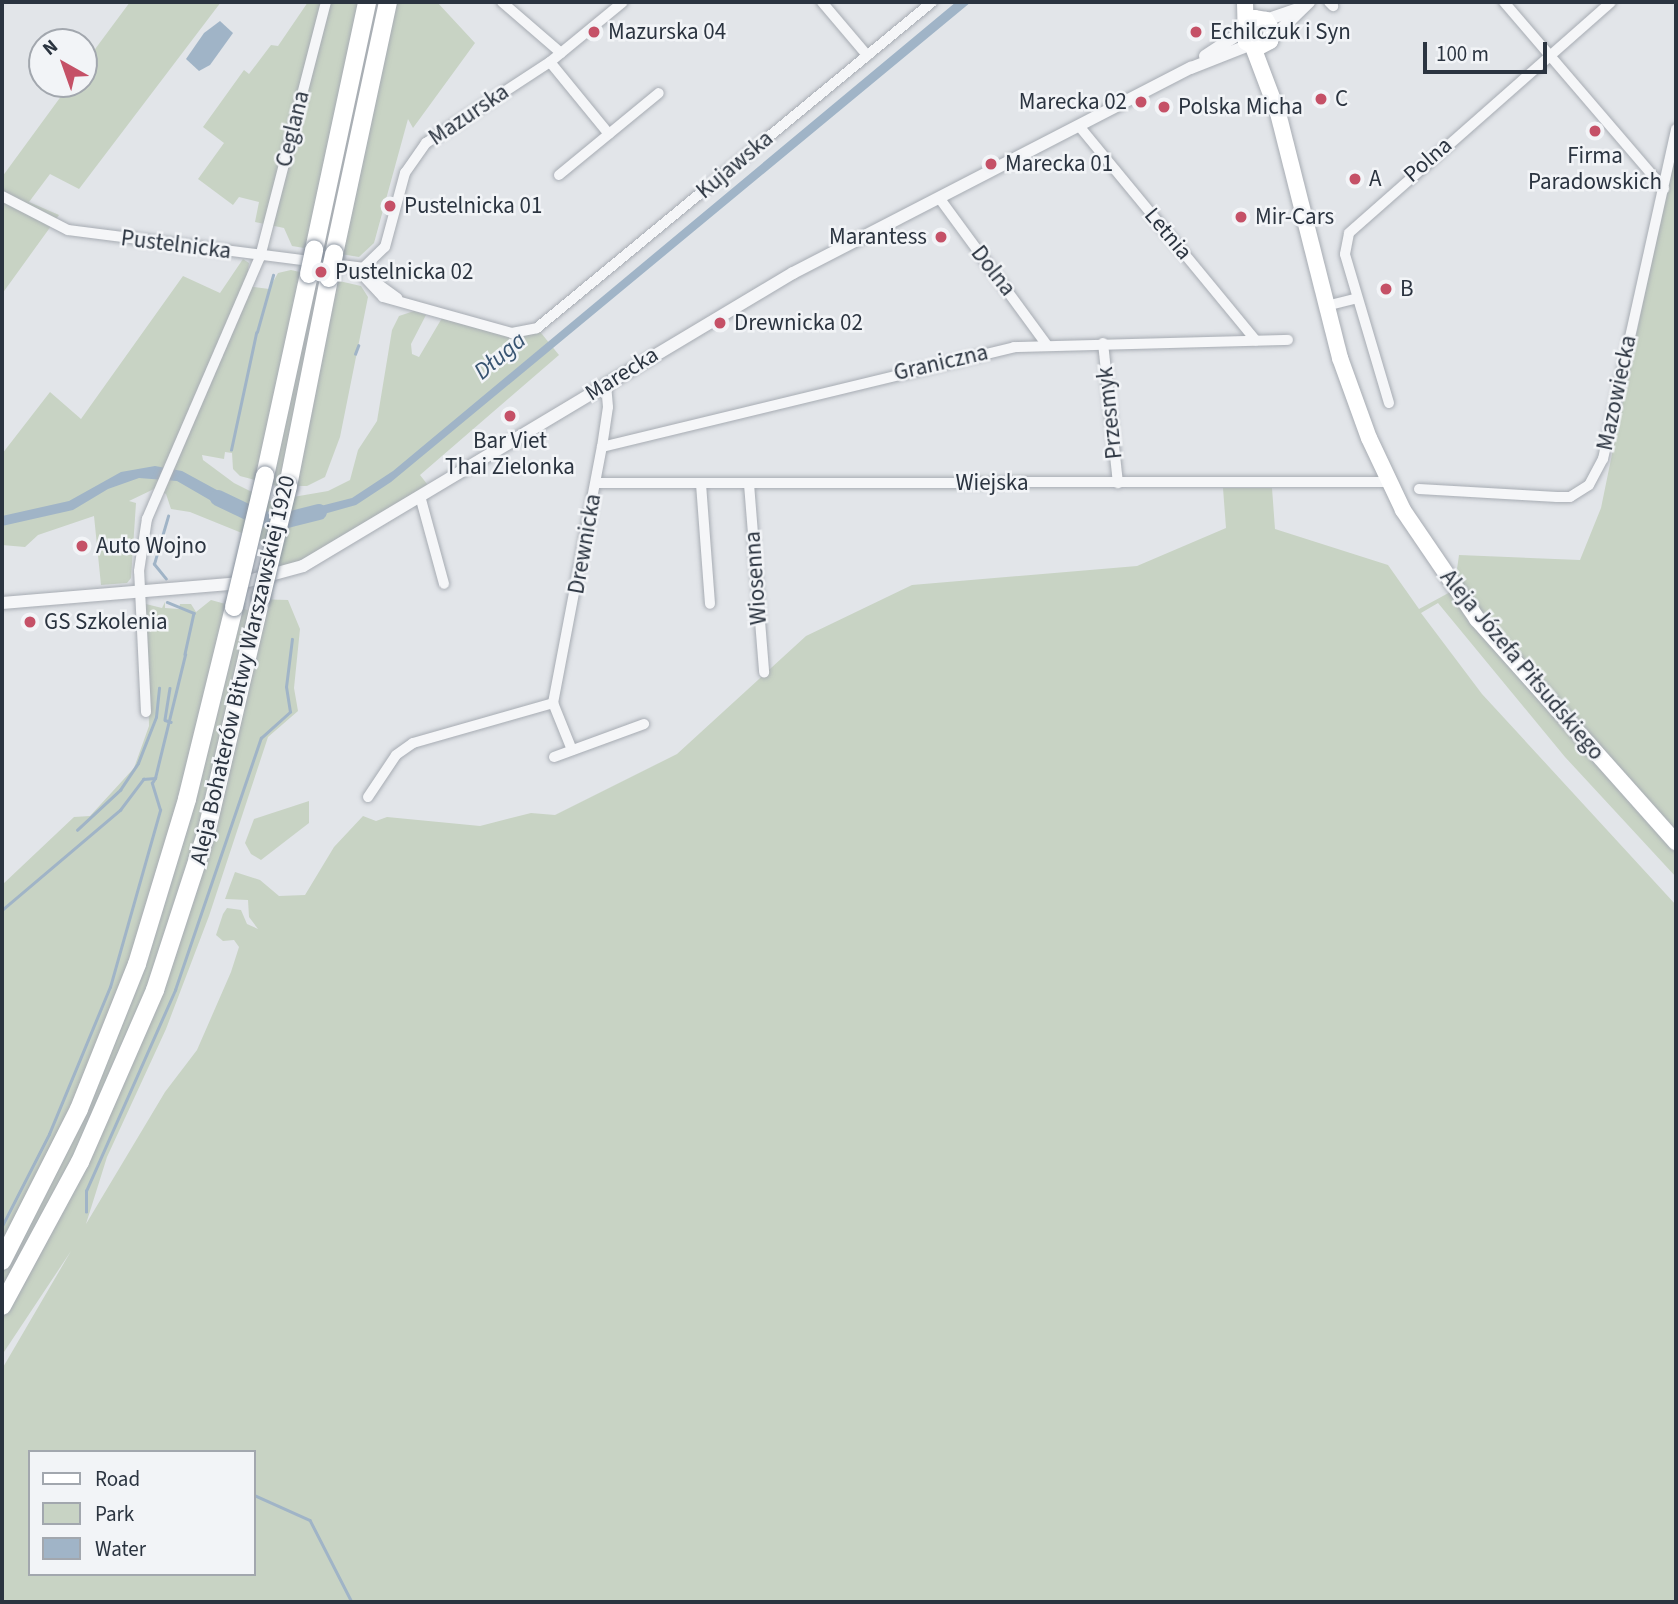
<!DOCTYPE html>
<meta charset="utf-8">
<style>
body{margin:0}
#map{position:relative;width:1678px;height:1604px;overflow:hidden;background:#e2e5e9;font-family:"Source Sans 3",sans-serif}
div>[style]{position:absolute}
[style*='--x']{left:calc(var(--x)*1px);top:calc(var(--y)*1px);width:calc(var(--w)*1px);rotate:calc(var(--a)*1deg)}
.green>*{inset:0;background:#c8d3c4}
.water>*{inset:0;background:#a0b4c7}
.stream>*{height:2.5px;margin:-1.25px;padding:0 1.25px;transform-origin:1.25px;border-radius:1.25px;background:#a0b4c7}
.river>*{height:16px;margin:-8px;padding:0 8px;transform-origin:8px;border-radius:8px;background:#a0b4c7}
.roads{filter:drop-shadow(0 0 2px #a7acb3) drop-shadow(0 0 2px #a7acb3)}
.minor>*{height:10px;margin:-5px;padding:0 5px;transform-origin:5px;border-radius:5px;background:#f5f6f8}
.tertiary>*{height:12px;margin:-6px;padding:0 6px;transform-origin:6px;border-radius:6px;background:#f5f6f8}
.primary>*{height:16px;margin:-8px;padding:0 8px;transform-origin:8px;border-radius:8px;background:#fff}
.motorway>*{height:18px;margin:-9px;padding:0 9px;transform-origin:9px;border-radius:9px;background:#fff}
.bridges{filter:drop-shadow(0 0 2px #8a939f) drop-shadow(0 0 2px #8a939f)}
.motorway-bridge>*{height:18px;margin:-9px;padding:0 9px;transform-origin:9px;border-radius:9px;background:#fff}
.dots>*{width:19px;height:19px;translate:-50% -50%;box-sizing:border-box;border:4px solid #f2f4f7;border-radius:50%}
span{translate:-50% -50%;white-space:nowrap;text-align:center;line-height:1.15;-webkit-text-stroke:5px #f2f4f7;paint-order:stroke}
.poi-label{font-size:23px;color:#2b3440}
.left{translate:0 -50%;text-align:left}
.right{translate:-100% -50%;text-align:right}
.street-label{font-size:23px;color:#2b3440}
.water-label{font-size:24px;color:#385471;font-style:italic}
.frame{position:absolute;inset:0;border:4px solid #2b3440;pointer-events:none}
.legend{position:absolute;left:28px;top:1450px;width:228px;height:126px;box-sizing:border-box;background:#f2f4f7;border:2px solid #a2a7ae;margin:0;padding:9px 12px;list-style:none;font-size:21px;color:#2b3440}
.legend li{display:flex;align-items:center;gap:14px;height:35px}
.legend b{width:35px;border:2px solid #a2a7ae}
.north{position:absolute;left:28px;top:28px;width:70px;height:70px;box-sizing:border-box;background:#f2f4f7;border:2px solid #a2a7ae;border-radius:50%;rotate:320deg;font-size:19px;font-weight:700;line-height:28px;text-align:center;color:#2b3440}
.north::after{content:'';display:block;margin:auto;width:24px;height:32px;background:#c55167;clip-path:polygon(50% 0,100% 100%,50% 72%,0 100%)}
.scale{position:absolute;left:1423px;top:42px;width:124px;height:32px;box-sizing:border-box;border:4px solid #2b3440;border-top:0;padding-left:9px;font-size:21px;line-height:24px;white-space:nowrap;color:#2b3440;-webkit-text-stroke:5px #f2f4f7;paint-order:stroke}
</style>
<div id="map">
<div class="green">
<div style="clip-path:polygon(130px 2px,221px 2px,79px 189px,50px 174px,29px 202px,59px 215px,2px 294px,2px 177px,70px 84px,84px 84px,84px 64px)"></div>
<div style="clip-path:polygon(308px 2px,437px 2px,475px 43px,413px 128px,408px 119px,374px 243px,359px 257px,292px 246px,284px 228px,255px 222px,259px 202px,239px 197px,233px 205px,198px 179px,224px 143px,203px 127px,244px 70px,249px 74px,271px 45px,278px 46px)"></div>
<div style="clip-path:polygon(evenodd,1676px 141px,1676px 877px,1565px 757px,1438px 603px,1421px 613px,1482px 694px,1676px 905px,1676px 1602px,2px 1602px,2px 1369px,71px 1251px,2px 1355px,2px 885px,74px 817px,90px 816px,134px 768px,149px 726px,146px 604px,162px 608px,165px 602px,165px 608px,179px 609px,180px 604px,191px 604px,196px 612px,211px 600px,251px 611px,253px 599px,288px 600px,300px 629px,294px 688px,298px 711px,268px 737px,209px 916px,166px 1029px,107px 1157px,86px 1224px,165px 1092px,197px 1050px,231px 972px,239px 947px,234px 940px,223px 941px,216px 935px,223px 914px,227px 908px,241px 910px,247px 924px,258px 929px,249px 917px,248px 900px,225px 899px,235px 872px,260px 880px,279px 896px,305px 895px,334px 847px,363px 816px,376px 821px,387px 817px,480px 826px,531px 813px,555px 815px,677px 754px,806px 636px,912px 585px,1137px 566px,1226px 528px,1223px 488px,1272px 488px,1275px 529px,1388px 565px,1419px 609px,1454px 590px,1459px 555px,1580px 560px,1601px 508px,1676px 141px,30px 1452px,254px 1452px,254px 1574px,30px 1574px,30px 1452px)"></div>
<div style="clip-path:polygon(243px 259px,249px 263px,246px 286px,269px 289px,278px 273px,291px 270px,361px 286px,368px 297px,340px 437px,325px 477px,307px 486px,277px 486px,240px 476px,233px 469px,232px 453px,225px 452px,224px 459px,202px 455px,203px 460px,234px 483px,270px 501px,328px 491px,350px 480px,358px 450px,377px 421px,392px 330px,399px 316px,414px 311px,426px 315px,411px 344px,412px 354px,419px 357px,442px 318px,512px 333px,537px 328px,559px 355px,420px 475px,431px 489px,280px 575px,276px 547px,190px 512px,171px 509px,166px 494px,154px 489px,129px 501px,136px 503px,131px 578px,127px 583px,101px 585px,94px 516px,38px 535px,25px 547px,2px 545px,2px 454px,50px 392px,81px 419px,183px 276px,220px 293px)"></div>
<div style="clip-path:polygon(309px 801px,309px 823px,261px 860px,251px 854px,245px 843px,254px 819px)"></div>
</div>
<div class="water">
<div style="clip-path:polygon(956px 2px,971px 2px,391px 482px,356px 505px,299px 521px,301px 511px,352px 498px,393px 471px)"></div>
<div style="clip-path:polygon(220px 21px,233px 33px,210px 65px,199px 71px,186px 59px,204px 33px)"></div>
<div style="clip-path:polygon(155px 466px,182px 471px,237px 501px,234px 514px,177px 481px,139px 478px,108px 489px,73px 510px,2px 526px,2px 516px,69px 501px,121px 472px)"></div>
</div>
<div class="stream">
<div style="--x:257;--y:332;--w:59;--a:-74.3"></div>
<div style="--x:355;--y:354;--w:9;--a:-69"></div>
<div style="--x:231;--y:450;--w:120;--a:-77.9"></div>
<div style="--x:166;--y:579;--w:19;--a:-129"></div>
<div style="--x:154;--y:564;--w:50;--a:-73.7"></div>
<div style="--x:167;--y:602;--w:29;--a:22"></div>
<div style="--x:194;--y:613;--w:42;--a:102.4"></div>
<div style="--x:170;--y:688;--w:32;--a:99"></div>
<div style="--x:165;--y:720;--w:6;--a:18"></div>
<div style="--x:77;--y:830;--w:59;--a:-42.9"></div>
<div style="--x:120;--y:790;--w:32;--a:-56"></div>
<div style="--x:138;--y:763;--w:49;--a:-68.6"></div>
<div style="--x:156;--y:717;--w:29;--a:-84"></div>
<div style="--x:2;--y:910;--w:155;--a:-40.3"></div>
<div style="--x:120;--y:810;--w:39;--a:-53"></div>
<div style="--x:143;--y:779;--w:12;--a:-5"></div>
<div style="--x:155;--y:778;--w:127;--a:-76.3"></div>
<div style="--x:86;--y:1212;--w:21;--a:-90"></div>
<div style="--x:86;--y:1191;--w:220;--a:-66.1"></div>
<div style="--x:175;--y:990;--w:266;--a:-71.2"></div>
<div style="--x:261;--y:738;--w:39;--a:-42"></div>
<div style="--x:290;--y:712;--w:25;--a:-99"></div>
<div style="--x:286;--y:687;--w:48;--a:-82.9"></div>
<div style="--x:2;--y:1226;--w:103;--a:-62.9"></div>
<div style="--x:49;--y:1134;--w:159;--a:-67.5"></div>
<div style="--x:110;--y:987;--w:184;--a:-74.2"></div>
<div style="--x:160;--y:810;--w:28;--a:-107"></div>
<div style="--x:152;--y:783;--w:6;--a:-59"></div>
<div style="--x:254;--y:1495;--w:61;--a:24.1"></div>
<div style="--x:310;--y:1520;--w:92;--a:62.9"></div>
</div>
<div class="river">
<div style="--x:218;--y:498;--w:49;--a:25.5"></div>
<div style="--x:262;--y:519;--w:21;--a:5"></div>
<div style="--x:283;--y:521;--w:37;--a:-14"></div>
</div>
<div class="roads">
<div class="minor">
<div style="--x:502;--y:2;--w:78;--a:40.8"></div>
<div style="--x:822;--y:2;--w:70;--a:49.7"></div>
<div style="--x:1329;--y:2;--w:6;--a:45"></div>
<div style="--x:1504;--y:2;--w:246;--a:49.4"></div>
<div style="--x:550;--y:62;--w:93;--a:50.7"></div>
<div style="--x:1079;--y:126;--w:278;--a:50.5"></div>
<div style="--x:559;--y:175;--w:129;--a:-39.4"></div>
<div style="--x:2;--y:196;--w:74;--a:27.3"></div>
<div style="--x:68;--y:230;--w:297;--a:7.3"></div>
<div style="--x:363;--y:268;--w:30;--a:-44"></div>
<div style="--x:385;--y:247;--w:77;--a:-74.9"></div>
<div style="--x:405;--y:173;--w:37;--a:-55"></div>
<div style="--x:426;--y:143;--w:148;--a:-33.2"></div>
<div style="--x:550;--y:62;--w:94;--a:-39.4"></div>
<div style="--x:940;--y:199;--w:180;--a:53.8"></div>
<div style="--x:366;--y:266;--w:22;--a:56"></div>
<div style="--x:378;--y:284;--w:24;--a:36"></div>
<div style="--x:357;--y:269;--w:38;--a:47"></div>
<div style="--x:383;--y:297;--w:134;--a:15.6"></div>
<div style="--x:512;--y:333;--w:25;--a:-11"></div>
<div style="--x:537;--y:328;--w:512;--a:-39.53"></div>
<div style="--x:1326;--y:306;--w:32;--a:-14"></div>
<div style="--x:1103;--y:343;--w:141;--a:83.9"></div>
<div style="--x:1389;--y:403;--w:155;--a:-106.5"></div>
<div style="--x:1345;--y:254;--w:21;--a:-79"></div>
<div style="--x:1349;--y:233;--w:349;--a:-41.4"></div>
<div style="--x:602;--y:447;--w:424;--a:-13.6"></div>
<div style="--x:1014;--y:347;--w:274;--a:-1.5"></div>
<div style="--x:596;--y:483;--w:793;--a:-0.07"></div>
<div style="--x:701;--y:484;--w:120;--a:85.7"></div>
<div style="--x:749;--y:484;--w:189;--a:85.4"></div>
<div style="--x:1419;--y:489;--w:138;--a:3.3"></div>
<div style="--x:1557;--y:497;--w:13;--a:0"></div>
<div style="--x:1570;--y:497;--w:22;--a:-32"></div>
<div style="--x:1589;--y:485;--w:30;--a:-62"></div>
<div style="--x:1603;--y:459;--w:338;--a:-77.5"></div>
<div style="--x:420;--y:496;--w:91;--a:74.7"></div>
<div style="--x:146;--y:712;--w:141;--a:-92.8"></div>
<div style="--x:139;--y:571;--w:53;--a:-81.3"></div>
<div style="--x:147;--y:519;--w:285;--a:-66.7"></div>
<div style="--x:260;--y:257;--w:263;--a:-75.5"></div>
<div style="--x:572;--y:750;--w:51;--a:-112"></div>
<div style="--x:553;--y:703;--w:261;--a:-79.2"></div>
<div style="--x:602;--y:447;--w:40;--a:-81.5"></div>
<div style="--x:608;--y:407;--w:22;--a:-95"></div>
<div style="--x:554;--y:757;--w:96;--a:-20.1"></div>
<div style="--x:368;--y:797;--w:50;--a:-56.3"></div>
<div style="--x:396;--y:755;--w:21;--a:-35"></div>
<div style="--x:413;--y:743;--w:146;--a:-15.9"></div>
</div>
<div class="tertiary">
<div style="--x:1266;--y:20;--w:34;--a:-19"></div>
<div style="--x:1272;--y:38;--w:52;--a:-44.2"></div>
<div style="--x:1205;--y:56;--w:45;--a:-33.3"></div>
<div style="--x:2;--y:603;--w:240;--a:-4.8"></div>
<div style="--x:241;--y:583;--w:64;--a:-15.3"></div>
<div style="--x:303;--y:566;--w:571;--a:-30.88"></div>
<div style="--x:793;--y:273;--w:448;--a:-27.3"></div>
<div style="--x:1191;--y:68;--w:62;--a:-21.6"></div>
</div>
<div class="primary">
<div style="--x:1245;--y:2;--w:40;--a:88.6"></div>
<div style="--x:1246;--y:42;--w:13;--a:29"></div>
<div style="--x:1257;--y:48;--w:15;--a:-28"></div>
<div style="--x:1270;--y:41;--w:11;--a:-80"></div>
<div style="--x:1272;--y:30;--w:12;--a:-121"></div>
<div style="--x:1266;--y:20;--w:11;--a:-170"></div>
<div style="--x:1255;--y:18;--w:10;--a:151"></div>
<div style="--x:1253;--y:47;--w:71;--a:69.3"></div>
<div style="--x:1278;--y:113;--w:253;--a:75.8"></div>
<div style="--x:1340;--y:358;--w:85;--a:70.1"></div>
<div style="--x:1369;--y:438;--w:80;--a:64.7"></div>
<div style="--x:1403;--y:510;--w:132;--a:55.8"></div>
<div style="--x:1477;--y:619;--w:299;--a:48.3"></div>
</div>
<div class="motorway">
<div style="--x:314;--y:250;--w:254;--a:-77.9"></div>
<div style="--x:334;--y:254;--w:258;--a:-77.9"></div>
<div style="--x:265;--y:476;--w:207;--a:-77.7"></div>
<div style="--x:288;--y:486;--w:212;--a:-78.8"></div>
<div style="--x:2;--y:1261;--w:170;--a:-63.1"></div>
<div style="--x:79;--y:1109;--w:156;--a:-68.2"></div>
<div style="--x:137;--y:964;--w:172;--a:-73.1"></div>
<div style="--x:187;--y:799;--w:198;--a:-76.2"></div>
<div style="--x:2;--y:1306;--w:164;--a:-61.6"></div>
<div style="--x:80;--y:1162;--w:188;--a:-66.4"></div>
<div style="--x:155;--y:990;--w:164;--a:-71.9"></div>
<div style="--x:206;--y:834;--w:242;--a:-76.9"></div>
</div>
</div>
<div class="bridges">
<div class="motorway-bridge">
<div style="--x:309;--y:274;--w:25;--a:-78"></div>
<div style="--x:329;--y:278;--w:25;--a:-78"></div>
<div style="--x:261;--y:598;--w:115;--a:-76.4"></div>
<div style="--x:234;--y:607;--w:135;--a:-76.7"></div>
</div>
</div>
<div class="dots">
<div style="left:594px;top:32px;background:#c55167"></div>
<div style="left:1196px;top:32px;background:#c55167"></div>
<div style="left:1321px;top:99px;background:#c55167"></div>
<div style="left:1141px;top:102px;background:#c55167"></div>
<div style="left:1164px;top:107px;background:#c55167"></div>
<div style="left:1595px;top:131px;background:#c55167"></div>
<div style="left:991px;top:164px;background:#c55167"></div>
<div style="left:1355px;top:179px;background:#c55167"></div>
<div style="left:390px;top:206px;background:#c55167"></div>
<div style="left:1241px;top:217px;background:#c55167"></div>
<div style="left:941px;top:237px;background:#c55167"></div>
<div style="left:321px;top:272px;background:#c55167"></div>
<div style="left:1386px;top:289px;background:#c55167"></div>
<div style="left:720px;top:323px;background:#c55167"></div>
<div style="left:510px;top:416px;background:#c55167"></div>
<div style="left:82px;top:546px;background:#c55167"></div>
<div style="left:30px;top:622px;background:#c55167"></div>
</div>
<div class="poi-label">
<span class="left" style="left:608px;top:32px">Mazurska 04</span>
<span class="left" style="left:1210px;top:32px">Echilczuk i Syn</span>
<span class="left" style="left:1335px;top:99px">C</span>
<span class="right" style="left:1127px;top:102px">Marecka 02</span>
<span class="left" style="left:1178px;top:107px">Polska Micha</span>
<span style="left:1595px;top:169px">Firma<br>Paradowskich</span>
<span class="left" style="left:1005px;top:164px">Marecka 01</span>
<span class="left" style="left:1369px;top:179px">A</span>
<span class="left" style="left:404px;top:206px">Pustelnicka 01</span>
<span class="left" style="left:1255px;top:217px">Mir-Cars</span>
<span class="right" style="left:927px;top:237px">Marantess</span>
<span class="left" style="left:335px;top:272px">Pustelnicka 02</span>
<span class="left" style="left:1400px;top:289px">B</span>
<span class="left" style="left:734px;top:323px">Drewnicka 02</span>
<span style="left:510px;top:454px">Bar Viet<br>Thai Zielonka</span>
<span class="left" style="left:96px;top:546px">Auto Wojno</span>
<span class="left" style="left:44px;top:622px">GS Szkolenia</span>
</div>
<div class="street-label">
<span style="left:469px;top:115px;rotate:-34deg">Mazurska</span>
<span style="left:293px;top:129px;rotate:-76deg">Ceglana</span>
<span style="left:1428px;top:160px;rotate:-41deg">Polna</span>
<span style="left:735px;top:165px;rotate:-40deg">Kujawska</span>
<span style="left:1168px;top:234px;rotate:50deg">Letnia</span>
<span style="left:176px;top:245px;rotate:7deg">Pustelnicka</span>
<span style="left:993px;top:271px;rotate:52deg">Dolna</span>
<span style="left:941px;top:363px;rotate:-13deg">Graniczna</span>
<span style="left:622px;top:374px;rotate:-32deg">Marecka</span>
<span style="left:1617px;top:393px;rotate:-78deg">Mazowiecka</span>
<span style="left:1110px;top:413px;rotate:-96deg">Przesmyk</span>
<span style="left:992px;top:483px">Wiejska</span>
<span style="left:585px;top:544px;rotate:-80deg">Drewnicka</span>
<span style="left:756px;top:578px;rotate:-94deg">Wiosenna</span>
<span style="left:1522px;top:665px;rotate:50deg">Aleja Józefa Piłsudskiego</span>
<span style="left:243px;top:670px;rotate:-77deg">Aleja Bohaterów Bitwy Warszawskiej 1920</span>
</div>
<div class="water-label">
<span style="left:500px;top:356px;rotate:-40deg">Długa</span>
</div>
<div class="frame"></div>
<ul class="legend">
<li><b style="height:9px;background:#fff"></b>Road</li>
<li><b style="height:19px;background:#c8d3c4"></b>Park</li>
<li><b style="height:19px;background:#a0b4c7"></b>Water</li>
</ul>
<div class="north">N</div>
<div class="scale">100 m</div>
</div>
